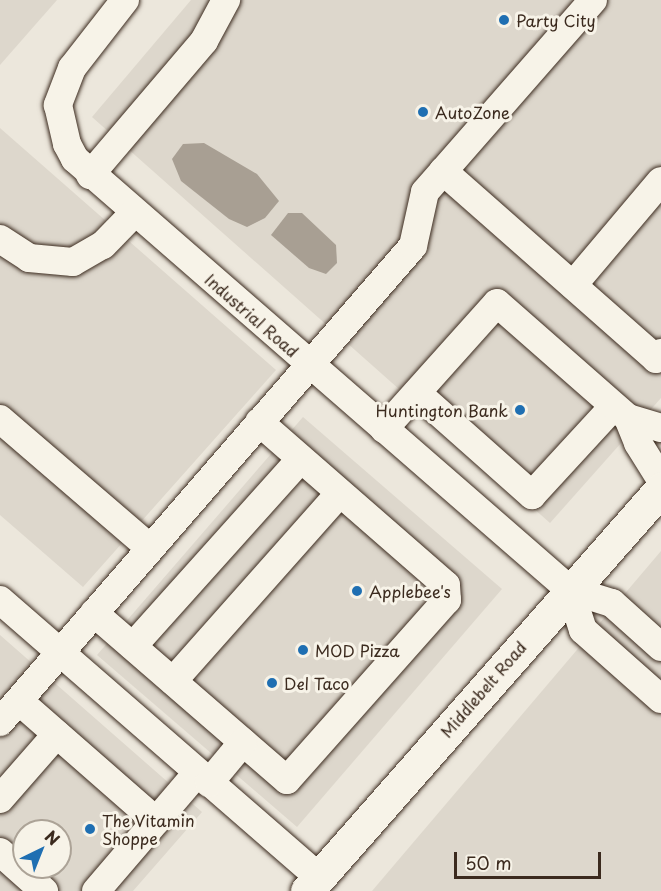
<!DOCTYPE html>
<style>
body{margin:0}
#map{position:relative;width:661px;height:891px;overflow:hidden;background:#ece7dc;font-family:"Playpen Sans",sans-serif}
div>[style]{position:absolute}
[style*='--x']{left:calc(var(--x)*1px);top:calc(var(--y)*1px);width:calc(var(--w)*1px);rotate:calc(var(--a)*1deg)}
.built>*{inset:0;background:#ddd7cc}
.water>*{inset:0;background:#a89f93}
.roads{filter:drop-shadow(0 0 2px #3b2a1e) drop-shadow(0 0 2px #3b2a1e)}
.minor>*{height:28px;margin:-14px;padding:0 14px;transform-origin:14px;border-radius:14px;background:#f7f3e8}
.major>*{height:33px;margin:-16.5px;padding:0 16.5px;transform-origin:16.5px;border-radius:16.5px;background:#f7f3e8}
.dots>*{width:16px;height:16px;translate:-50% -50%;box-sizing:border-box;border:3px solid #f7f3e8;border-radius:50%}
span{translate:-50% -50%;white-space:nowrap;text-align:center;line-height:1.15;-webkit-text-stroke:6px #f7f3e8;paint-order:stroke}
.poi-label{font-size:16px;color:#3b2a1e}
.left{translate:0 -50%;text-align:left}
.right{translate:-100% -50%;text-align:right}
.street-label{font-size:16px;color:#3b2a1e}
.north{position:absolute;left:12px;top:819px;width:60px;height:60px;box-sizing:border-box;background:#f7f3e8;border:2px solid #aca397;border-radius:50%;rotate:43deg;font-size:16px;font-weight:700;line-height:24px;text-align:center;color:#3b2a1e}
.north::after{content:'';display:block;margin:auto;width:21px;height:27px;background:#1f6fb2;clip-path:polygon(50% 0,100% 100%,50% 72%,0 100%)}
.scale{position:absolute;left:454px;top:852px;width:147px;height:27px;box-sizing:border-box;border:3px solid #3b2a1e;border-top:0;padding-left:8px;font-size:18px;line-height:21px;white-space:nowrap;color:#3b2a1e;-webkit-text-stroke:4px #f7f3e8;paint-order:stroke}
</style>
<div id="map">
<div class="built">
<div style="clip-path:polygon(0 0,57px 0,0 65px)"></div>
<div style="clip-path:polygon(191px 0,661px 0,661px 398px,550px 523px,92px 117px)"></div>
<div style="clip-path:polygon(0 128px,276px 370px,83px 587px,0 515px)"></div>
<div style="clip-path:polygon(303px 417px,502px 589px,297px 827px,97px 655px)"></div>
<div style="clip-path:polygon(661px 551px,661px 891px,372px 891px)"></div>
<div style="clip-path:polygon(evenodd,0 635px,202px 812px,133px 891px,0 891px,0 635px,24px 831px,60px 831px,60px 867px,24px 867px,24px 831px)"></div>
</div>
<div class="water">
<div style="clip-path:polygon(204px 143px,257px 174px,279px 201px,265px 218px,247px 227px,229px 219px,181px 181px,172px 159px,183px 144px)"></div>
<div style="clip-path:polygon(288px 213px,302px 213px,336px 245px,337px 263px,326px 274px,309px 268px,271px 235px)"></div>
</div>
<div class="roads">
<div class="minor">
<div style="--x:125;--y:0;--w:86;--a:127.9"></div>
<div style="--x:72;--y:68;--w:40;--a:111"></div>
<div style="--x:58;--y:105;--w:40;--a:77"></div>
<div style="--x:67;--y:144;--w:17;--a:62"></div>
<div style="--x:75;--y:159;--w:656;--a:41.05"></div>
<div style="--x:570;--y:590;--w:44;--a:17.2"></div>
<div style="--x:612;--y:603;--w:66;--a:41.9"></div>
<div style="--x:443;--y:171;--w:284;--a:41.4"></div>
<div style="--x:656;--y:359;--w:8;--a:-50"></div>
<div style="--x:90;--y:175;--w:176;--a:-49.6"></div>
<div style="--x:204;--y:41;--w:47;--a:-61.8"></div>
<div style="--x:0;--y:239;--w:35;--a:33"></div>
<div style="--x:29;--y:258;--w:44;--a:5.2"></div>
<div style="--x:73;--y:262;--w:34;--a:-30"></div>
<div style="--x:103;--y:245;--w:45;--a:-45.9"></div>
<div style="--x:573;--y:285;--w:136;--a:-49.8"></div>
<div style="--x:417;--y:393;--w:154;--a:41.6"></div>
<div style="--x:532;--y:495;--w:120;--a:-47.4"></div>
<div style="--x:0;--y:419;--w:198;--a:40.7"></div>
<div style="--x:661;--y:428;--w:34;--a:-163"></div>
<div style="--x:628;--y:418;--w:27;--a:68"></div>
<div style="--x:638;--y:443;--w:44;--a:58.1"></div>
<div style="--x:384;--y:429;--w:169;--a:-48.1"></div>
<div style="--x:497;--y:303;--w:174;--a:41.3"></div>
<div style="--x:570;--y:590;--w:42;--a:72"></div>
<div style="--x:583;--y:630;--w:104;--a:41.5"></div>
<div style="--x:0;--y:600;--w:422;--a:41"></div>
<div style="--x:94;--y:613;--w:255;--a:40.9"></div>
<div style="--x:287;--y:780;--w:241;--a:-48.4"></div>
<div style="--x:447;--y:600;--w:15;--a:-94"></div>
<div style="--x:446;--y:585;--w:248;--a:-138.9"></div>
<div style="--x:133;--y:646;--w:251;--a:-48.1"></div>
<div style="--x:173;--y:681;--w:251;--a:-48.4"></div>
<div style="--x:19;--y:701;--w:182;--a:41.2"></div>
<div style="--x:156;--y:821;--w:63;--a:-49.5"></div>
<div style="--x:0;--y:722;--w:630;--a:-49.05"></div>
<div style="--x:413;--y:246;--w:55;--a:-77.5"></div>
<div style="--x:425;--y:192;--w:255;--a:-48.8"></div>
<div style="--x:209;--y:783;--w:53;--a:-50.3"></div>
<div style="--x:0;--y:799;--w:86;--a:-48.8"></div>
<div style="--x:0;--y:852;--w:59;--a:41.6"></div>
<div style="--x:96;--y:891;--w:92;--a:-49.4"></div>
</div>
<div class="major">
<div style="--x:307;--y:891;--w:536;--a:-48.63"></div>
</div>
</div>
<div class="dots">
<div style="left:504px;top:20px;background:#1f6fb2"></div>
<div style="left:423px;top:112px;background:#1f6fb2"></div>
<div style="left:520px;top:410px;background:#1f6fb2"></div>
<div style="left:357px;top:591px;background:#1f6fb2"></div>
<div style="left:303px;top:650px;background:#1f6fb2"></div>
<div style="left:272px;top:683px;background:#1f6fb2"></div>
<div style="left:90px;top:829px;background:#1f6fb2"></div>
</div>
<div class="poi-label">
<span class="left" style="left:516px;top:20px">Party City</span>
<span class="left" style="left:435px;top:112px">AutoZone</span>
<span class="right" style="left:508px;top:410px">Huntington Bank</span>
<span class="left" style="left:369px;top:591px">Applebee's</span>
<span class="left" style="left:315px;top:650px">MOD Pizza</span>
<span class="left" style="left:284px;top:683px">Del Taco</span>
<span class="left" style="left:102px;top:829px">The Vitamin<br>Shoppe</span>
</div>
<div class="street-label">
<span style="left:252px;top:315px;rotate:41deg">Industrial Road</span>
<span style="left:483px;top:689px;rotate:-49deg">Middlebelt Road</span>
</div>
<div class="north">N</div>
<div class="scale">50 m</div>
</div>
